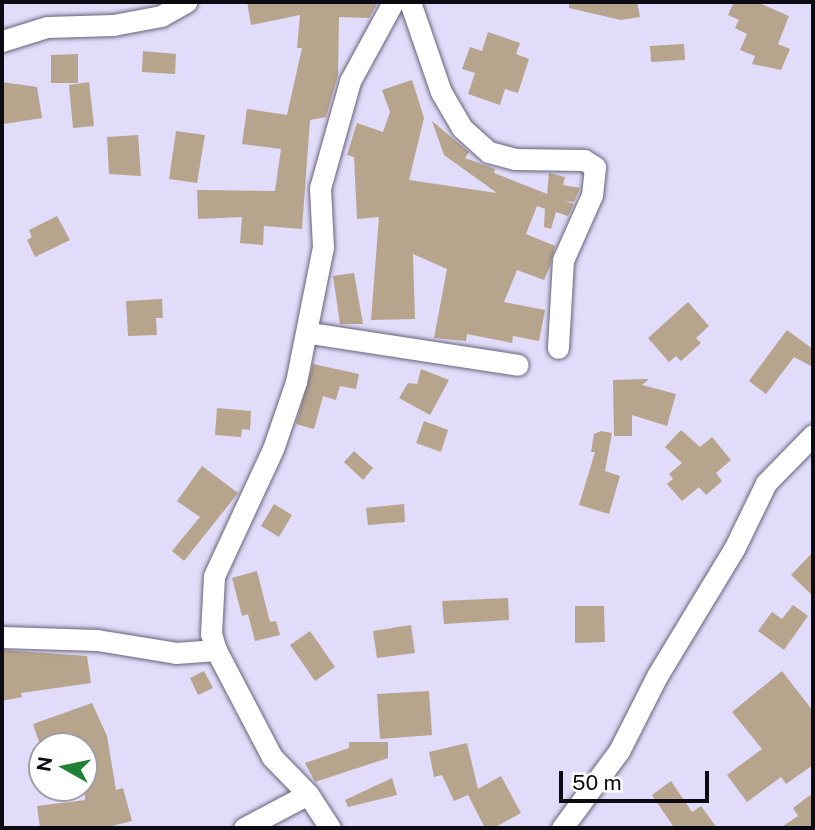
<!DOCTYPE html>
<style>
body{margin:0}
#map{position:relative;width:815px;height:830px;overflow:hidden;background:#e1dcf9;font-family:"Public Sans",sans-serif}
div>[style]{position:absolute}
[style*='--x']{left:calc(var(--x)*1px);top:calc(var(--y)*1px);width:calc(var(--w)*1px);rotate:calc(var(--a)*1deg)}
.building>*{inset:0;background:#b7a48c}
.roads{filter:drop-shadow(0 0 2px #67637c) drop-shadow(0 0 2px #67637c)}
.street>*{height:21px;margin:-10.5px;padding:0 10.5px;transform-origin:10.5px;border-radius:10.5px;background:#fff}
span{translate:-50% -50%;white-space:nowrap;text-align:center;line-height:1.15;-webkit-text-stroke:5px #fff;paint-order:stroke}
.frame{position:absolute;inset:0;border:4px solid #0c0a13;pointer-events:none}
.north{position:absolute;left:28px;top:732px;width:70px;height:70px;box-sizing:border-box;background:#fff;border:2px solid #9e9da1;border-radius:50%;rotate:279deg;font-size:19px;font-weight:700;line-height:28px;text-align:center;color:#0c0a13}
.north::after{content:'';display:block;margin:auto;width:24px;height:32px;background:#208033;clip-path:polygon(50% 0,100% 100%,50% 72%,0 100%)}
.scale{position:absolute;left:559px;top:771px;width:150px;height:32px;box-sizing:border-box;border:4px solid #0c0a13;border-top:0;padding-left:9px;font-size:21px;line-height:24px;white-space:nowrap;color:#0c0a13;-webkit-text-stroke:5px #fff;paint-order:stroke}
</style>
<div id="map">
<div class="building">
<div style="clip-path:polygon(247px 2px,378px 2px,369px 18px,339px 17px,338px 75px,326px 117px,310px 120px,302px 229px,264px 226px,263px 245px,240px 243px,242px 217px,198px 219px,197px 190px,275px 191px,281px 149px,242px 144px,247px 109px,287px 115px,302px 48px,297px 48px,300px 15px,251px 25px)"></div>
<div style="clip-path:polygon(569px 2px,637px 2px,640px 17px,621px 20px,569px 8px)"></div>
<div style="clip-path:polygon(734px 2px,757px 2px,789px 16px,778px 44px,790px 49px,781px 70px,752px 64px,755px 56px,740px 50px,747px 34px,735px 28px,739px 20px,728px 15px)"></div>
<div style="clip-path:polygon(488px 32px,520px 43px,516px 54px,529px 59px,518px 93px,505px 89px,500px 105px,468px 94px,475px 73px,462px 69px,470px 47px,482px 51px)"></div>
<div style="clip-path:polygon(684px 44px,685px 60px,651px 62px,650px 46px)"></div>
<div style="clip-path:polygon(143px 51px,176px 54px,175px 74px,142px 72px)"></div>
<div style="clip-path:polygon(78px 54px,78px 83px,51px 83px,51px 55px)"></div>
<div style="clip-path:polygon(412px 80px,424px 118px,409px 180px,497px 193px,444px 155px,432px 121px,469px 152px,465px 158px,495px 169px,494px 173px,547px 194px,549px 173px,565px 177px,563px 185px,580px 188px,574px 202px,565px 201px,574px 204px,568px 216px,556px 212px,551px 229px,544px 227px,545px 209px,537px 206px,526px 234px,555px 246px,550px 266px,544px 280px,517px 270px,504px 302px,545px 310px,539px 341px,513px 336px,512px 343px,467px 334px,466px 341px,434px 338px,447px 269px,413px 254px,415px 319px,371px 320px,379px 217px,357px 219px,354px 157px,347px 155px,357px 123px,383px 132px,390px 112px,382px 90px)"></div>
<div style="clip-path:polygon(2px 82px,37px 87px,42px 118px,4px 124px)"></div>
<div style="clip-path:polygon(89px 82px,94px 126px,73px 128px,69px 85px)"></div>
<div style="clip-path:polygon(176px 131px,205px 135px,197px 183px,169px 179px)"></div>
<div style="clip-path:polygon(138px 135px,141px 176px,109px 174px,107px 137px)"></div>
<div style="clip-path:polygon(57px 216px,70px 240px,35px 257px,27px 240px,32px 237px,29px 230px)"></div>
<div style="clip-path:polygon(354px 273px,363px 324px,340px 324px,333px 276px)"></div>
<div style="clip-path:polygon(162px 299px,163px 318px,156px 318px,157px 335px,128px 336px,126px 301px)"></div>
<div style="clip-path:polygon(688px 302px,709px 326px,696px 338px,701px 343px,681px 361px,676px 356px,669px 362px,648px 338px)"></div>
<div style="clip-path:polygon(787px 330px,813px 349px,813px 367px,794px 357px,766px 394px,749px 381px)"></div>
<div style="clip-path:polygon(313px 364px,359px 374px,356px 389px,340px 386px,336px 400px,323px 396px,314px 429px,296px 424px)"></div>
<div style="clip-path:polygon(421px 369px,449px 380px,430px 415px,399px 398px,408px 383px,417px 384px)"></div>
<div style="clip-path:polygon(649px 379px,642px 385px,676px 394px,667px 426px,632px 415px,632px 436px,614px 436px,613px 380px)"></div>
<div style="clip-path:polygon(217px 408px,251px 411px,250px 430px,242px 429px,241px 437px,215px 435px)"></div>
<div style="clip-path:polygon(424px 421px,448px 430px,441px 452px,416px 443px)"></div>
<div style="clip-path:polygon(681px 430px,700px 447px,712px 437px,731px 460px,716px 473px,722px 481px,706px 495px,699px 487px,682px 501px,667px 484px,673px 479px,669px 474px,682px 463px,665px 447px)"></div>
<div style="clip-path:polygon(601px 431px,612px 433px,605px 471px,620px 476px,609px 514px,579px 505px,595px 452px,591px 452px,594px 434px)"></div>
<div style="clip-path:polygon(354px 451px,373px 468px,363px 480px,344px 462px)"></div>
<div style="clip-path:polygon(202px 466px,238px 493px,184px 561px,172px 551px,200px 517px,177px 501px)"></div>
<div style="clip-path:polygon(274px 504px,292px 515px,279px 537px,261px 526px)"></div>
<div style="clip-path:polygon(404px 504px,405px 522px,368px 525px,366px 508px)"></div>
<div style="clip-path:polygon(813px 552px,813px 596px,791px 575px)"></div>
<div style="clip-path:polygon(257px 571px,270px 622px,276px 621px,280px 635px,255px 641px,248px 614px,242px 616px,232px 578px)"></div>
<div style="clip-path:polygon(508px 598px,509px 620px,444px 624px,442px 601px)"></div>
<div style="clip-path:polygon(793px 605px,808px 616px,784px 650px,758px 631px,772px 612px,782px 619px)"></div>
<div style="clip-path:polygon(575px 606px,604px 606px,605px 642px,575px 643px)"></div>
<div style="clip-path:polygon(411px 625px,415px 653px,377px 658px,373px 631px)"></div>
<div style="clip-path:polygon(310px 631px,335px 667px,315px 681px,290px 645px)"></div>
<div style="clip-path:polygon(2px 650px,87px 656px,91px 683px,21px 693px,22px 697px,2px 701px)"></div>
<div style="clip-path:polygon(204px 671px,213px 688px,198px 695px,190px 678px)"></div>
<div style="clip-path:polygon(782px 671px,813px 711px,813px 765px,786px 784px,781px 777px,747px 802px,727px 775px,762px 749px,732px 712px)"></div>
<div style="clip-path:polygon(429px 691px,432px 735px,380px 739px,377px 694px)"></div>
<div style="clip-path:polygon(92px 703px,107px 736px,116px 790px,123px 788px,132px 821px,104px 828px,40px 828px,37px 806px,85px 800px,84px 746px,74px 746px,72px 733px,40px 745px,33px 724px)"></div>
<div style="clip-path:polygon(349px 742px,388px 742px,388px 758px,315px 782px,305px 763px,349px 748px)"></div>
<div style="clip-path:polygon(467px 743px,478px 789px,501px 776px,521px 813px,494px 828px,485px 828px,468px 795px,454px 801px,442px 775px,434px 777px,429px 752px)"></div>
<div style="clip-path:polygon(392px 778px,397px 795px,348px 807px,345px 800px)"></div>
<div style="clip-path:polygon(671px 781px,692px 812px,701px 806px,717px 828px,669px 828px,673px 826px,652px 795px)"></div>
<div style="clip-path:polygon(813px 793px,813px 828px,780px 828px,798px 816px,793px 808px)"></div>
</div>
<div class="roads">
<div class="street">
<div style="--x:410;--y:2;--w:95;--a:71"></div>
<div style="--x:441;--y:92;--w:42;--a:59.7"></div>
<div style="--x:462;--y:128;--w:36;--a:42"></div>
<div style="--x:489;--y:152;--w:27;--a:15"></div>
<div style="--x:515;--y:159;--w:69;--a:0.8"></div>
<div style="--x:584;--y:160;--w:13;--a:32"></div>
<div style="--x:595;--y:167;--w:28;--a:96"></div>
<div style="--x:592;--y:195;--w:71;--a:114"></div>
<div style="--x:563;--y:260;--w:88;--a:93.3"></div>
<div style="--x:2;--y:41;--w:47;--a:-17.3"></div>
<div style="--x:47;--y:27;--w:66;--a:-1.7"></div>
<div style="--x:113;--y:25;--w:49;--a:-10.6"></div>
<div style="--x:161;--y:16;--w:29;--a:-29"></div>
<div style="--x:310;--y:333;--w:210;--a:8.7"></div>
<div style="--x:2;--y:637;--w:95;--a:1.8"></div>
<div style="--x:97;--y:640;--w:80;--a:9.3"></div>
<div style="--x:176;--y:653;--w:40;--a:-4.3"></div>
<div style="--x:244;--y:828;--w:72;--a:-28"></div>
<div style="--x:330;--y:828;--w:40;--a:-122.9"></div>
<div style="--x:308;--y:794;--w:52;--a:-134.2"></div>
<div style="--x:272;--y:757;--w:121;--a:-117.6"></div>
<div style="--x:216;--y:650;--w:17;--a:-107"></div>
<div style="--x:211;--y:634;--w:58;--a:-87"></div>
<div style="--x:214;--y:576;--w:140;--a:-65.1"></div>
<div style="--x:273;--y:449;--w:71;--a:-71.1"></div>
<div style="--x:296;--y:382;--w:138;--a:-78.7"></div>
<div style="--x:323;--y:247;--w:59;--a:-92.9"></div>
<div style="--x:320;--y:188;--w:111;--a:-74.3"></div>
<div style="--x:350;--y:81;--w:90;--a:-61.4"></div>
<div style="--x:562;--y:828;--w:96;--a:-53.5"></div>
<div style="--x:619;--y:751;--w:84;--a:-63.1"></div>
<div style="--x:657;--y:676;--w:149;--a:-58.8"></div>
<div style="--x:734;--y:549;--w:73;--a:-64.1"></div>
<div style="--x:766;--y:483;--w:67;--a:-45.6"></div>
</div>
</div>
<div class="frame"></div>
<div class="north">N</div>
<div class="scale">50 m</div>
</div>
